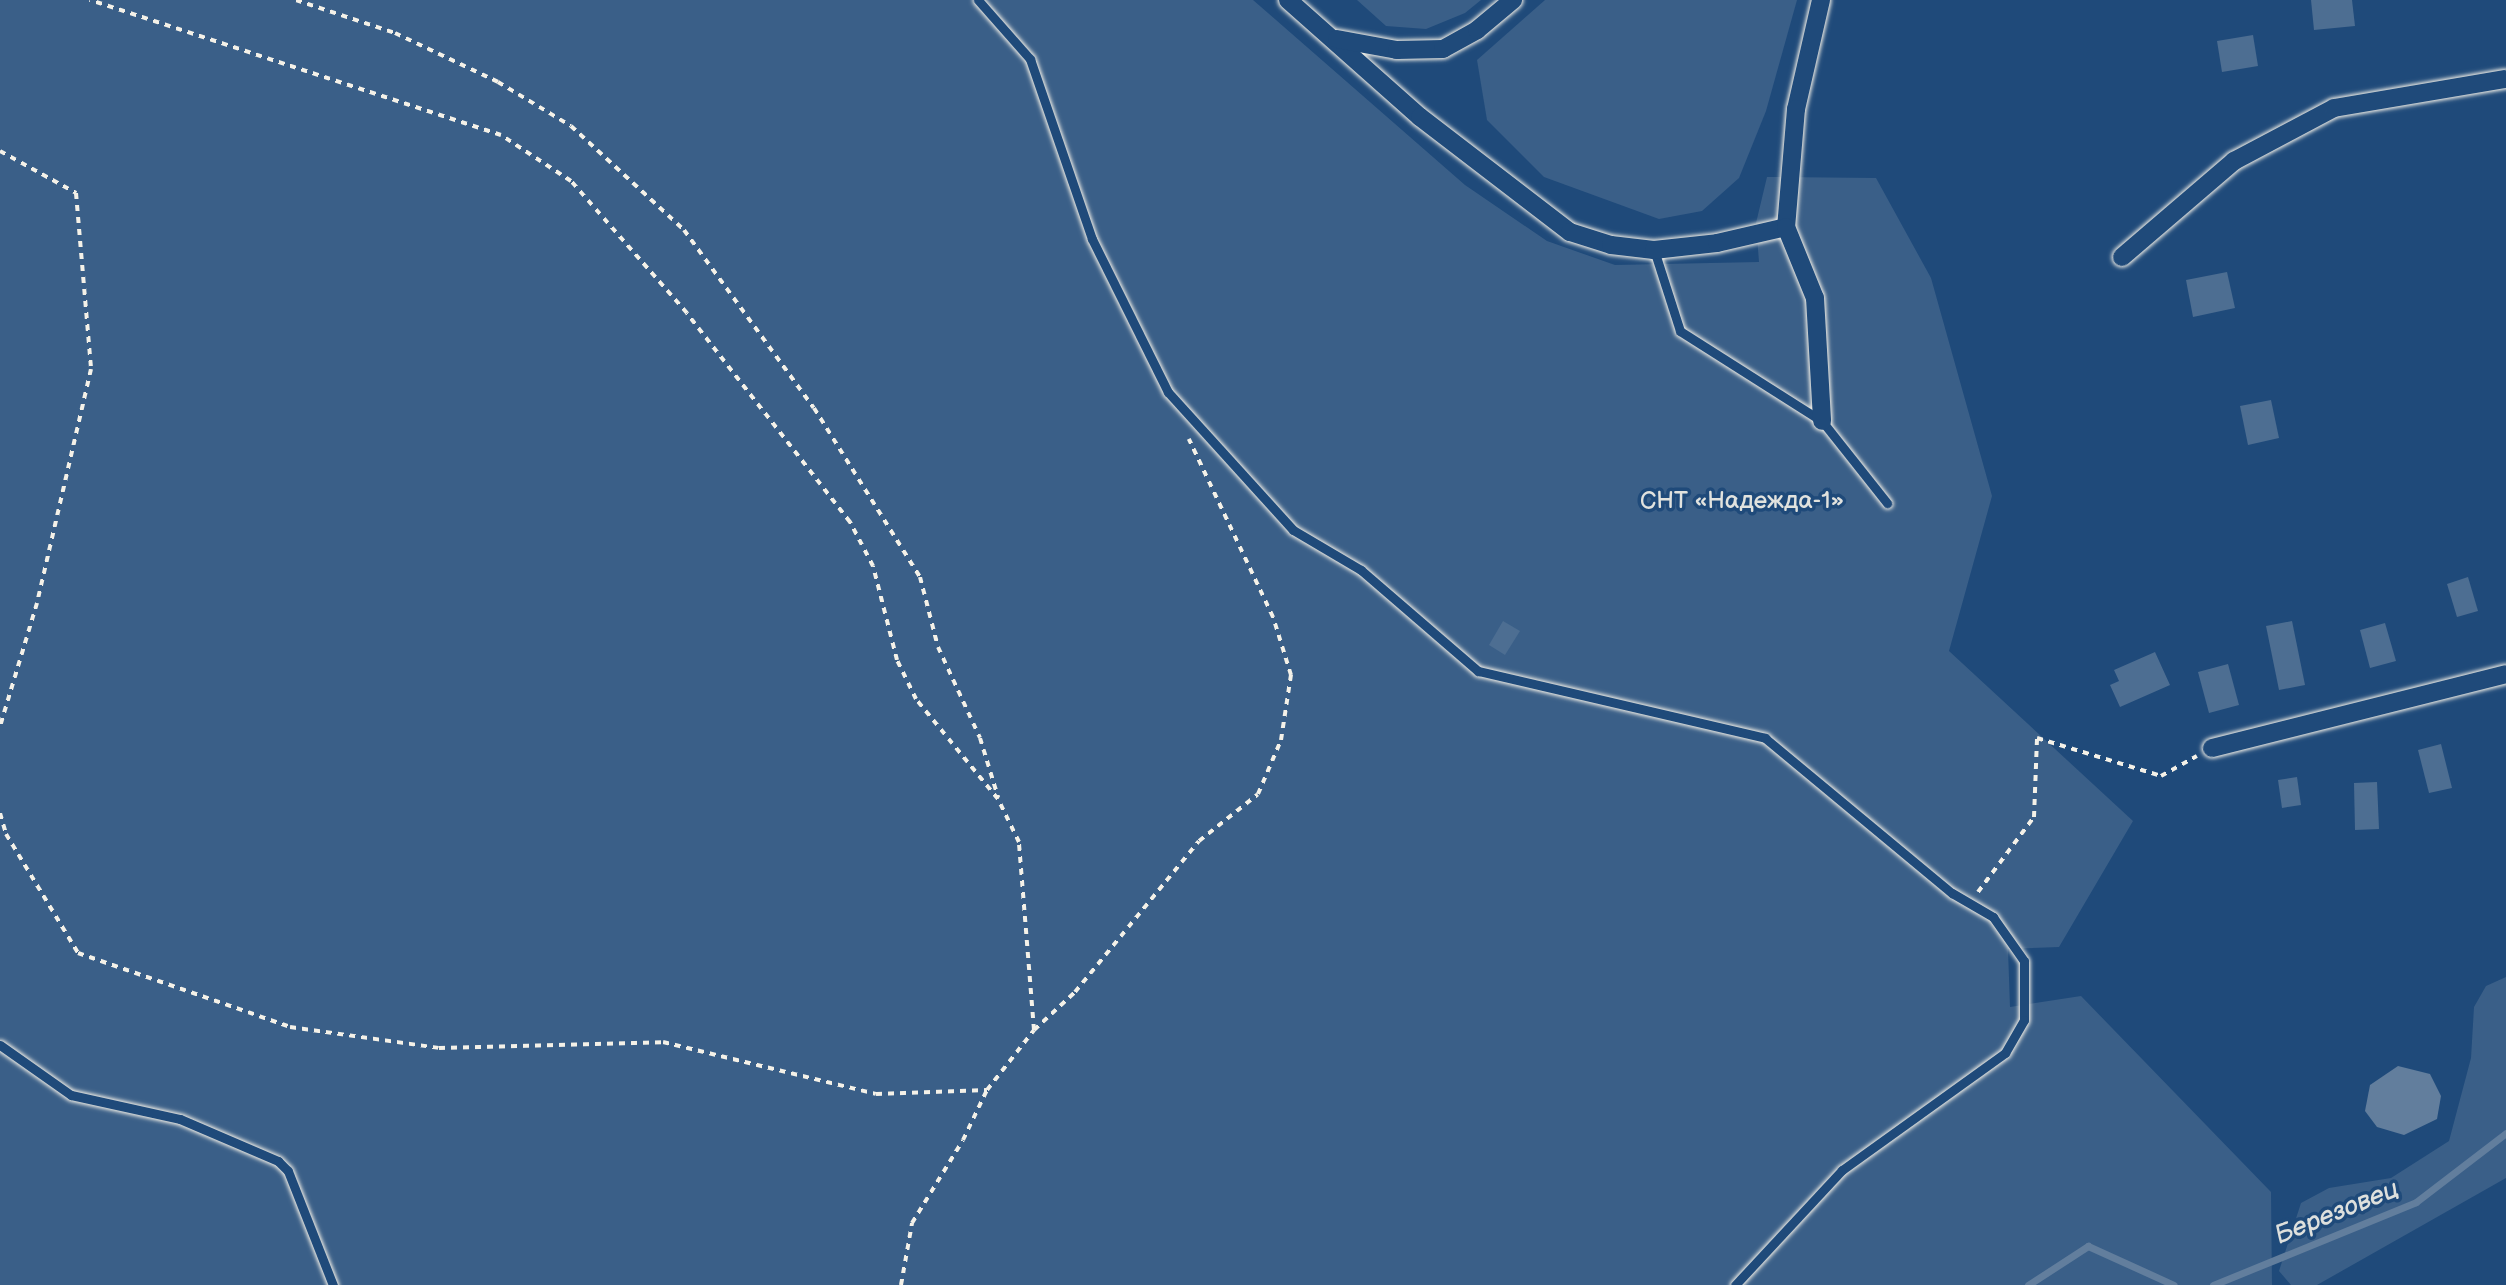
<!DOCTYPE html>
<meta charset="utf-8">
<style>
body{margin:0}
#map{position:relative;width:2506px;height:1285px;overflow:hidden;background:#1f4a7a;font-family:"Balsamiq Sans",sans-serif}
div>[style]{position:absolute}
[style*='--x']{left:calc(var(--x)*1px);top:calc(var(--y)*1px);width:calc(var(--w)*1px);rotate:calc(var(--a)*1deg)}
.green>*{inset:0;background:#3a5f88}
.water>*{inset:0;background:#627e9d}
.stream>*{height:7px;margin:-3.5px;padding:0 3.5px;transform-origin:3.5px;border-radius:3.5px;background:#627e9d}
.building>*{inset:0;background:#4d6e92}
.path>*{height:4px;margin-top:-2px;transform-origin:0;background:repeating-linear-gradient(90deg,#f4f1e8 0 6px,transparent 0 12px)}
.roads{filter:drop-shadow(0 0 2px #f4f1e8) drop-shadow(0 0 2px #f4f1e8)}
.lane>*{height:9px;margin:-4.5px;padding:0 4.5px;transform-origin:4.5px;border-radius:4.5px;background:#1f4a7a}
.street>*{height:18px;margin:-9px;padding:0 9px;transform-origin:9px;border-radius:9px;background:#1f4a7a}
span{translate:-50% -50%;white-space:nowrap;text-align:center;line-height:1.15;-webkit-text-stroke:7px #1f4a7a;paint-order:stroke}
.park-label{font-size:24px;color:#e1e2de}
.water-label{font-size:26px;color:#dee0dd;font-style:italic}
</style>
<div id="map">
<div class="green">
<div style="clip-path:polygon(0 0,1253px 0,1465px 185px,1547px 241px,1615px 265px,1759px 262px,1756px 223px,1767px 177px,1876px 178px,1931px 278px,1992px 496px,1949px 651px,2133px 821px,2059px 947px,2008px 949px,2010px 1007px,2081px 996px,2271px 1192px,2272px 1285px,0 1285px)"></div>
<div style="clip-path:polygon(1357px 0,1481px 0,1465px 13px,1426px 29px,1386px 26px)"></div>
<div style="clip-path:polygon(1545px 0,1797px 0,1766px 111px,1739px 178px,1702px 211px,1659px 219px,1544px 177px,1487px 120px,1477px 60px)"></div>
<div style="clip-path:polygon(2506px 977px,2506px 1178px,2317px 1285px,2291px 1285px,2279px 1271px,2301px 1203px,2329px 1188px,2391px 1178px,2449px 1141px,2471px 1058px,2474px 1007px,2486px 986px)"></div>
</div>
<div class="water">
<div style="clip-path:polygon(2398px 1066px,2430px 1074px,2441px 1096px,2437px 1119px,2404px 1135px,2377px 1127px,2365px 1111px,2370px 1085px)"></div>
</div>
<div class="stream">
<div style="--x:2028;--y:1285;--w:72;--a:-33"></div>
<div style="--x:2088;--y:1246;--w:94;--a:24.4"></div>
<div style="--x:2213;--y:1285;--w:219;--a:-22.2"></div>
<div style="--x:2416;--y:1202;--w:113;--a:-37.5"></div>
</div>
<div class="building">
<div style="clip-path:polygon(2311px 0,2352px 0,2355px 26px,2314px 30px)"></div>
<div style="clip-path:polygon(2253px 35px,2258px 66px,2222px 72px,2217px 41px)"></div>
<div style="clip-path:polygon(2227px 272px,2235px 308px,2193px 317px,2186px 280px)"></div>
<div style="clip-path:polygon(2271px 400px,2279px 438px,2248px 445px,2240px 406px)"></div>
<div style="clip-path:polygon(2468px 577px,2478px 611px,2457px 617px,2447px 584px)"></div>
<div style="clip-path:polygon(1503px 621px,1520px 631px,1505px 655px,1489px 645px)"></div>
<div style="clip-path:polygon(2292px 621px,2305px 685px,2279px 690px,2266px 626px)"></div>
<div style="clip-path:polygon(2385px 623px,2396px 661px,2370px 668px,2360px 630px)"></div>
<div style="clip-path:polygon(2155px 652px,2170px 685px,2120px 707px,2110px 685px,2119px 681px,2114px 670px)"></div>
<div style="clip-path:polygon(2228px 664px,2239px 705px,2209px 713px,2198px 672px)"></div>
<div style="clip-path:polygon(2441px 744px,2452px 788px,2429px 793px,2418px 750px)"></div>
<div style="clip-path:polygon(2297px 777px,2301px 805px,2282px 808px,2278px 780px)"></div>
<div style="clip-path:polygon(2377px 782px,2379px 829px,2355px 830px,2354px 783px)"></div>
</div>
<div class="path">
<div style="--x:296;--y:0;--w:104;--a:18.4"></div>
<div style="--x:395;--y:33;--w:114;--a:25.4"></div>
<div style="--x:498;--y:82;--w:85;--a:31.1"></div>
<div style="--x:571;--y:126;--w:154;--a:42.6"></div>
<div style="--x:684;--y:230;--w:220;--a:53.9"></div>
<div style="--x:814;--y:408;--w:199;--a:57.9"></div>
<div style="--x:920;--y:577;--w:72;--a:75.6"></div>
<div style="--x:938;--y:647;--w:100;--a:65.2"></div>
<div style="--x:980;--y:738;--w:62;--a:73"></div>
<div style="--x:0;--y:151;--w:87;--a:28.9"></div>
<div style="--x:76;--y:193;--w:177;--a:85.1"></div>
<div style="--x:91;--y:369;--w:240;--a:103"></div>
<div style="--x:37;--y:603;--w:128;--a:106.7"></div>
<div style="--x:0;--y:813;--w:22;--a:74"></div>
<div style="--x:6;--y:834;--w:139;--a:58.8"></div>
<div style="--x:78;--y:953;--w:225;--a:19.2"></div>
<div style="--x:290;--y:1027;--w:150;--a:8"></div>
<div style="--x:439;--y:1048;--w:224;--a:-1.5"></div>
<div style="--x:663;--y:1042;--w:219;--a:13.7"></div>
<div style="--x:876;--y:1094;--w:111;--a:-2.1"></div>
<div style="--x:987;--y:1090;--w:76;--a:-51.9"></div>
<div style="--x:1034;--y:1030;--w:189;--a:-94.6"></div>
<div style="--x:1019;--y:842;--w:48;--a:-116"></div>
<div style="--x:998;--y:799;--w:129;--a:-129.4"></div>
<div style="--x:916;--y:699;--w:43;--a:-116"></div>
<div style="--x:897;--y:660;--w:97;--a:-104.3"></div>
<div style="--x:873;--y:566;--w:50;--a:-117.6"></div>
<div style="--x:850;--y:522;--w:265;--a:-128"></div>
<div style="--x:687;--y:313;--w:176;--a:-131.3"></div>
<div style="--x:571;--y:181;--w:84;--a:-146.7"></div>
<div style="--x:501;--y:135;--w:433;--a:-161.8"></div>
<div style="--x:1978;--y:892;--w:94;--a:-53.3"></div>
<div style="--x:2034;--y:817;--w:79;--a:-87.8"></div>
<div style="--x:2037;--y:738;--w:130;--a:17"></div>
<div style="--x:2161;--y:776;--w:41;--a:-29.1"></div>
<div style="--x:1034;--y:1030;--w:56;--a:-42.8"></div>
<div style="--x:1075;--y:992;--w:195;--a:-50.6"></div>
<div style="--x:1199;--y:841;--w:75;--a:-38.5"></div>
<div style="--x:1258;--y:794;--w:59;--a:-66.9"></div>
<div style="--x:1281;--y:740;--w:66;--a:-81.3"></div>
<div style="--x:1291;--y:675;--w:61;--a:-107.2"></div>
<div style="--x:1273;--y:617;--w:197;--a:-115.3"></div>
<div style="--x:901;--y:1285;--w:63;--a:-79.9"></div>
<div style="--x:912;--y:1223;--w:97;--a:-58.4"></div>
<div style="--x:963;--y:1140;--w:55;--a:-64.4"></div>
</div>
<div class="roads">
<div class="lane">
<div style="--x:978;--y:0;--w:79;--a:48.6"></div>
<div style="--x:1030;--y:59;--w:190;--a:71"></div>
<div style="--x:1092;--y:239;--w:171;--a:63.6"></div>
<div style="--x:1168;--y:392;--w:186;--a:47.8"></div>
<div style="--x:1293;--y:530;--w:79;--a:30.5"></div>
<div style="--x:1361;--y:570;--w:155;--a:40.8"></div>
<div style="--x:1478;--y:671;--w:295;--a:13.1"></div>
<div style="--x:1765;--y:738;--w:243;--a:39.7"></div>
<div style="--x:1952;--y:893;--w:48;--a:30.3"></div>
<div style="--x:1993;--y:917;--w:54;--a:54.8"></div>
<div style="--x:2024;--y:961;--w:59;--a:90"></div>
<div style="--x:2024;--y:1020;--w:38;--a:120"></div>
<div style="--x:2005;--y:1053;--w:201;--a:144.3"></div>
<div style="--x:1842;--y:1170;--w:157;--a:132.9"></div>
<div style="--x:1654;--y:250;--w:85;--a:72.2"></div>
<div style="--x:1680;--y:331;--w:168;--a:32.4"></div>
<div style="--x:1822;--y:421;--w:105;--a:51.6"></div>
<div style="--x:0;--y:1045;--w:87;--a:35.2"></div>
<div style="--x:71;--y:1095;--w:112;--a:12.4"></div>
<div style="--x:180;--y:1119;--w:107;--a:23.2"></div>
<div style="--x:278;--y:1161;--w:14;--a:45"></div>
<div style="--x:288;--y:1171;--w:123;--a:68.5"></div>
</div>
<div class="street">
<div style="--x:1288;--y:0;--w:176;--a:41.6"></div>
<div style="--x:1420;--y:117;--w:189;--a:37.5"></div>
<div style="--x:1570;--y:232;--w:43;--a:17.6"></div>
<div style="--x:1611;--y:245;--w:43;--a:6.6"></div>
<div style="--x:1654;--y:250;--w:63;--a:-6.3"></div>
<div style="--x:1717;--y:243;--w:71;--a:-13.1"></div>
<div style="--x:1821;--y:0;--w:112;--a:102.9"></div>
<div style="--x:1796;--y:109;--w:118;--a:94.8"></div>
<div style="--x:1786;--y:227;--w:77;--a:67.8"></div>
<div style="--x:1815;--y:298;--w:123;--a:86.7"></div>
<div style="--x:1337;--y:39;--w:61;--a:10.4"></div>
<div style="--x:1397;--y:50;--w:46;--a:-1.2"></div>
<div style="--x:1443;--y:49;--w:39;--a:-29"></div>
<div style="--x:1477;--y:30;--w:47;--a:-39.8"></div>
<div style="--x:2122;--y:257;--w:148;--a:-40.6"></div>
<div style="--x:2234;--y:161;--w:113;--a:-27.9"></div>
<div style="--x:2334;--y:108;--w:174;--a:-9.6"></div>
<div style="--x:2212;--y:748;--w:303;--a:-14.1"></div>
</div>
</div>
<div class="park-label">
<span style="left:1742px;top:501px">СНТ «Надежда-1»</span>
</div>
<div class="water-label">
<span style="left:2337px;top:1213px;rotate:-22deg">Березовец</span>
</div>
</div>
